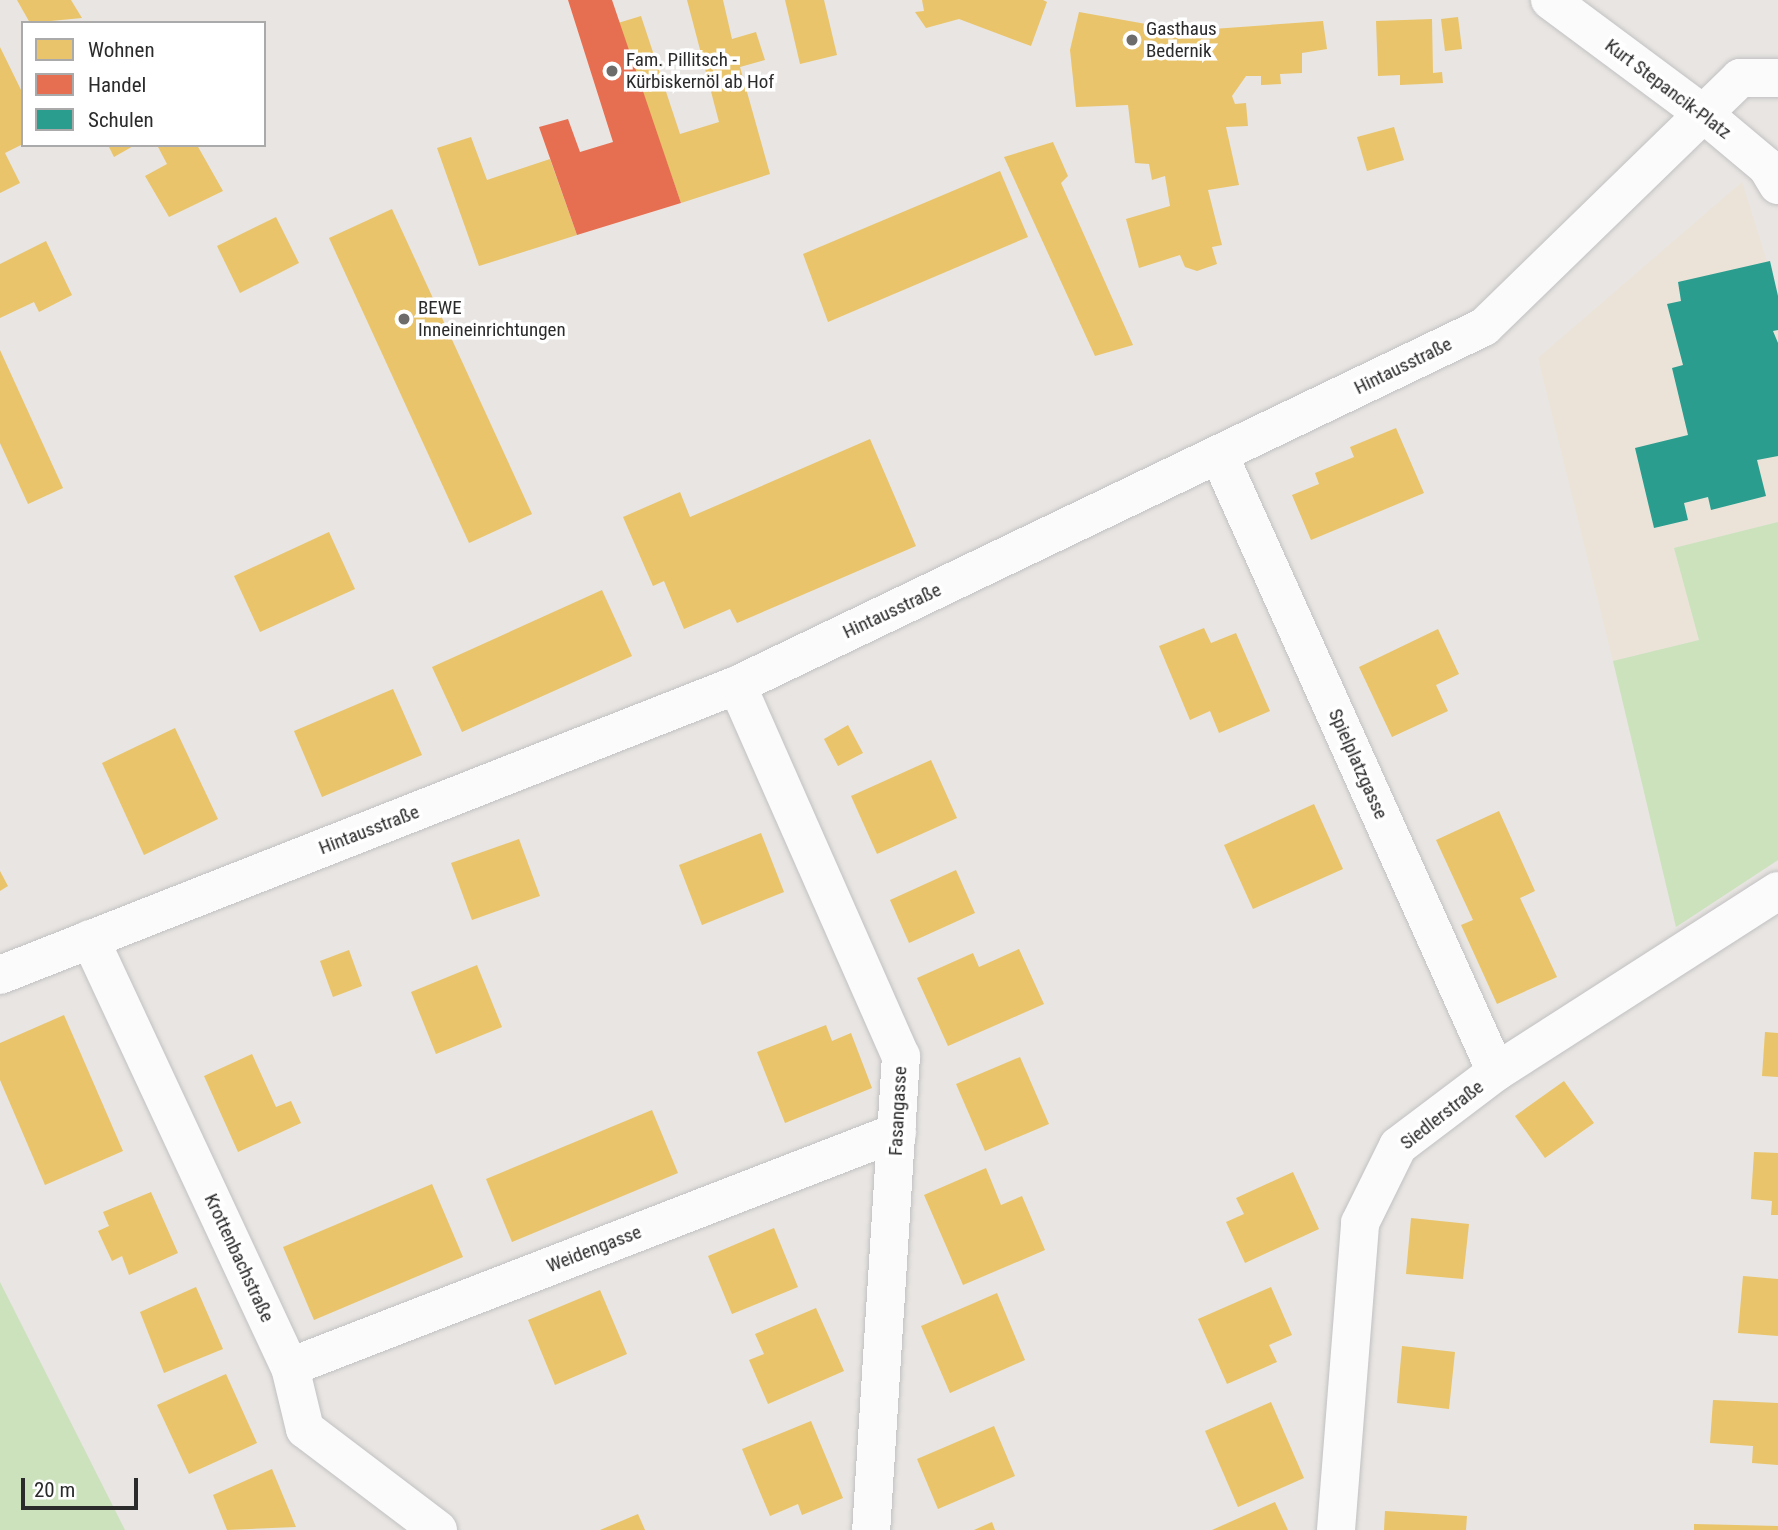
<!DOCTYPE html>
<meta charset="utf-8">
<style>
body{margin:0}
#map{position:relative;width:1778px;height:1530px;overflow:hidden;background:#e8e5e2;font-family:"Roboto Condensed",sans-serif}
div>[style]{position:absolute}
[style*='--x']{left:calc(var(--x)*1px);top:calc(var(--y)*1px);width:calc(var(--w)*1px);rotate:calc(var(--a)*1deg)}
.education>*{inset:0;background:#ebe3d7}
.green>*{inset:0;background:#cbe2bc}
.homes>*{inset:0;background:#e9c46a}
.shops>*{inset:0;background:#e76f51}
.schools>*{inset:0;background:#2a9d8f}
.roads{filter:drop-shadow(0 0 2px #c2c1c2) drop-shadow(0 0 2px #c2c1c2)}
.minor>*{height:38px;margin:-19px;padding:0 19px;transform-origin:19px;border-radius:19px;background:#fcfbfb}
.dots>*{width:19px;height:19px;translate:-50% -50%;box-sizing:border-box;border:4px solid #fff;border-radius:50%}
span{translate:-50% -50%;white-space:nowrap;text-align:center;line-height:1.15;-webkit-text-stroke:7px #fff;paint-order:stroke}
.poi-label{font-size:19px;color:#2b2b2b}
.left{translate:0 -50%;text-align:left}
.street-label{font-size:19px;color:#2b2b2b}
.legend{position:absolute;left:21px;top:21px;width:245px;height:126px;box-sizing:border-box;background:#fff;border:2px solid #aaa;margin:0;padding:9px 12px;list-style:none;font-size:21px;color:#2b2b2b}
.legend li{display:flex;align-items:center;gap:14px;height:35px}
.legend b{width:35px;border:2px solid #aaa}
.scale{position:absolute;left:21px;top:1478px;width:117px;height:32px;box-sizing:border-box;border:4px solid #2b2b2b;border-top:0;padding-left:9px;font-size:21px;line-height:24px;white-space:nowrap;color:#2b2b2b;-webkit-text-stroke:5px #fff;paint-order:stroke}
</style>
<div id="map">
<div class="education">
<div style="clip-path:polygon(1742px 182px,1778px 296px,1778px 522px,1674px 548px,1699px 640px,1613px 661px,1538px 358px)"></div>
</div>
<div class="green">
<div style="clip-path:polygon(1778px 522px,1778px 860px,1676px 927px,1613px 661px,1699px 640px,1674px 548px)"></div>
<div style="clip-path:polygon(0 1282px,125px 1530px,0 1530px)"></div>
</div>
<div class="homes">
<div style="clip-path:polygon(17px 0,71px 0,82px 18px,30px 23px)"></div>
<div style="clip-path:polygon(687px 0,723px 0,732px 39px,756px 32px,765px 60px,740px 67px,770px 174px,681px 203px,618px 23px,641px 16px,680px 134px,719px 122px)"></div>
<div style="clip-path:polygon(785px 0,824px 0,837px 55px,800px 64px)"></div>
<div style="clip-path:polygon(922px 0,1043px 0,1047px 2px,1031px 46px,959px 19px,926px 28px,915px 12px,924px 11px)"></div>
<div style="clip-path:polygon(1079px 12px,1185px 31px,1323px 21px,1327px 49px,1302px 53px,1302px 73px,1280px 74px,1281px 84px,1261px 85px,1261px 76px,1246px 76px,1232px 96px,1235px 104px,1246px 103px,1248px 126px,1226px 127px,1239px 185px,1208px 190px,1222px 245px,1212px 247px,1217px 264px,1197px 271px,1185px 267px,1180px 255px,1139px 268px,1126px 219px,1170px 206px,1165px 176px,1152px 180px,1149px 164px,1135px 163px,1128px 105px,1076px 107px,1070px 50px)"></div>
<div style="clip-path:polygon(1458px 17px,1462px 49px,1445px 51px,1441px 19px)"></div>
<div style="clip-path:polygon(1432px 19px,1433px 73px,1442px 72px,1443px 83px,1400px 85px,1400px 75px,1378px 76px,1376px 21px)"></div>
<div style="clip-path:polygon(0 47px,23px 94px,23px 144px,5px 153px,20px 183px,0 193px)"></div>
<div style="clip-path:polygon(1394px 127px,1404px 160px,1367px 171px,1357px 137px)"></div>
<div style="clip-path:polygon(471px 137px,487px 180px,550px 159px,577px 235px,479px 266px,437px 148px)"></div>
<div style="clip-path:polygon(1053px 142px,1068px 176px,1061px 183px,1133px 345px,1095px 356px,1004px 157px)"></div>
<div style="clip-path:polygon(108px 145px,135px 145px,114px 157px)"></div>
<div style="clip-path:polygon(157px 145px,197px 145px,223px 191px,169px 217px,145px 176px,167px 164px)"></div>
<div style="clip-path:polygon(1000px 171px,1028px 237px,828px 322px,803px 254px)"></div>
<div style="clip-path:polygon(392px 209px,532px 514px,469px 543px,329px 238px)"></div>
<div style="clip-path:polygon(276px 217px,299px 263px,240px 293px,217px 246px)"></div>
<div style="clip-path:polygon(46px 241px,72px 295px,39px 312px,34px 302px,0 318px,0 264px)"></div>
<div style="clip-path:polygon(0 350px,63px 488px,28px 504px,0 443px)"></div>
<div style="clip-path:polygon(1396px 428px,1424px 493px,1311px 540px,1292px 495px,1319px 484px,1315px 473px,1354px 457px,1350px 447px)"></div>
<div style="clip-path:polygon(870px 439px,916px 546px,737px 623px,730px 609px,684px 629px,664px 581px,653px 586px,623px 517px,680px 492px,690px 517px)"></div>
<div style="clip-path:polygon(329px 532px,355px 589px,260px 632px,234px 576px)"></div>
<div style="clip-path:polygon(602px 590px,632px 656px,462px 732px,432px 667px)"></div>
<div style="clip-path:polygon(1204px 628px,1211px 643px,1236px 633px,1270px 711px,1219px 733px,1210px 711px,1190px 720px,1159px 646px)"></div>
<div style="clip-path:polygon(1438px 629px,1459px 674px,1436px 685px,1448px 711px,1392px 737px,1359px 667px)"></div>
<div style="clip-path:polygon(393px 689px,422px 755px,322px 797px,294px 731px)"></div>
<div style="clip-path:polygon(848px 725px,863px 753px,838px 766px,824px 739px)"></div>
<div style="clip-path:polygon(175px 728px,218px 819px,144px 855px,102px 763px)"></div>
<div style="clip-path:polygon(931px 760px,957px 818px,877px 854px,851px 796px)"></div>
<div style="clip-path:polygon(1314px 804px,1343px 869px,1253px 909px,1224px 845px)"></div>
<div style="clip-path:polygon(1499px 811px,1535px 891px,1520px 898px,1557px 977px,1497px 1004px,1461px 925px,1473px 920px,1436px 840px)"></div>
<div style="clip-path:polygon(761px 833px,784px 892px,702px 925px,679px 865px)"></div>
<div style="clip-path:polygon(519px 839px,540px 896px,472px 920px,451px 863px)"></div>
<div style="clip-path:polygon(956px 870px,975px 913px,909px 943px,890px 900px)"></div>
<div style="clip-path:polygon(0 871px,8px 886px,0 891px)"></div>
<div style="clip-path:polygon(1019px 949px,1044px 1004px,948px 1046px,917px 978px,973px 953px,979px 967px)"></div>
<div style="clip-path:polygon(349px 950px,362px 986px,333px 997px,320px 961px)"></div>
<div style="clip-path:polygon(477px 965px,502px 1027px,436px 1054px,411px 992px)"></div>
<div style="clip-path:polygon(64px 1015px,123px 1151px,45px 1185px,0 1080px,0 1043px)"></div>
<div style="clip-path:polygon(826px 1025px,832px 1041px,851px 1033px,872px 1088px,785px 1123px,757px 1052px)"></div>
<div style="clip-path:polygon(1765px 1032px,1778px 1033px,1778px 1077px,1762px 1076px)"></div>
<div style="clip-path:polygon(252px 1054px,276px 1107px,291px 1101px,301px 1123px,238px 1152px,204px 1076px)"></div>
<div style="clip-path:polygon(1020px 1057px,1049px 1124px,985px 1151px,956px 1084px)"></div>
<div style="clip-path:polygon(1564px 1081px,1594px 1123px,1545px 1158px,1515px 1116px)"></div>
<div style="clip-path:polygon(652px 1110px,678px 1173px,512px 1242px,486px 1179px)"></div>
<div style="clip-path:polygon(1754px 1152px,1778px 1153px,1778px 1215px,1771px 1215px,1772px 1201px,1751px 1199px)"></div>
<div style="clip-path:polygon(986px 1168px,1001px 1205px,1022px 1196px,1045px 1250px,963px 1285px,924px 1195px)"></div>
<div style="clip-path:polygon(1293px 1172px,1319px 1229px,1245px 1263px,1226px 1222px,1244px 1214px,1236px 1198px)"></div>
<div style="clip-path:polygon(432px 1184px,463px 1257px,314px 1320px,283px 1247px)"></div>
<div style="clip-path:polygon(151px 1192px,178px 1253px,129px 1275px,122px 1256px,112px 1261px,98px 1231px,109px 1226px,103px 1212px)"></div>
<div style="clip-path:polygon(1411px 1218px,1469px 1224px,1463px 1279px,1406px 1274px)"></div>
<div style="clip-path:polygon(774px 1228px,798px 1287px,732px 1314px,708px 1256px)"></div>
<div style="clip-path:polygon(1743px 1276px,1778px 1279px,1778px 1336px,1738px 1333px)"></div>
<div style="clip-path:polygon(196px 1287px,223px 1349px,164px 1373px,140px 1312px)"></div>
<div style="clip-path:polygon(1271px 1287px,1292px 1335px,1269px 1345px,1277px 1362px,1227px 1384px,1198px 1319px)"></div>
<div style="clip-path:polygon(600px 1290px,627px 1354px,555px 1385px,528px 1320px)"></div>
<div style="clip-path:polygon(997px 1293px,1025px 1360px,950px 1393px,921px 1326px)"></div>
<div style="clip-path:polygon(816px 1308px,844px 1371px,768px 1404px,749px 1360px,764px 1354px,755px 1334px)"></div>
<div style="clip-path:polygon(1402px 1346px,1455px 1352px,1449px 1409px,1397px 1403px)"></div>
<div style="clip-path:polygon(226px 1374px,257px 1443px,189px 1474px,157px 1405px)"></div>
<div style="clip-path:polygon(1713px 1400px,1778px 1403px,1778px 1465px,1752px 1463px,1753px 1446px,1710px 1443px)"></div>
<div style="clip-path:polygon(1271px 1402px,1304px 1478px,1238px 1507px,1205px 1431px)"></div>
<div style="clip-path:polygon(811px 1421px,843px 1498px,802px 1515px,798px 1504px,770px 1516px,742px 1449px)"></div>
<div style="clip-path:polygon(994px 1426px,1015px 1476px,938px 1509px,917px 1459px)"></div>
<div style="clip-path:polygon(272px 1469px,296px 1527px,227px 1530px,213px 1495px)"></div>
<div style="clip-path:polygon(1275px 1502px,1288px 1530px,1212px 1530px)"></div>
<div style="clip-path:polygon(1385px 1511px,1467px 1516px,1466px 1530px,1384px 1530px)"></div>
<div style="clip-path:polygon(638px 1514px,645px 1530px,600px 1530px)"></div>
<div style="clip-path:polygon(992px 1522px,995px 1530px,974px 1530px)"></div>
<div style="clip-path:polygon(1694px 1524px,1778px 1526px,1778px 1530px,1694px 1530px)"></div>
</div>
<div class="shops">
<div style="clip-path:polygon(568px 0,612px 0,681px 203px,577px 235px,539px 127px,568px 119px,580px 152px,613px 142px)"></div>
</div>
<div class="schools">
<div style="clip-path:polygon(1770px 261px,1778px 296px,1778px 330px,1773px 331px,1778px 343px,1778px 456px,1757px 460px,1766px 496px,1711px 510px,1708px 497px,1684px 503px,1688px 520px,1654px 528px,1635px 448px,1688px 435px,1672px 368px,1683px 365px,1667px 304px,1681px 301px,1678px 282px)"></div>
</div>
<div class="roads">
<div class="minor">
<div style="--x:1550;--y:0;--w:193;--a:36.6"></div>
<div style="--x:1705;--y:115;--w:81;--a:40"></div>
<div style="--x:1767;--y:167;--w:21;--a:59"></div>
<div style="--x:1219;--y:455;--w:676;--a:65.82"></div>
<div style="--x:737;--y:685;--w:406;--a:66.2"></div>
<div style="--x:901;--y:1056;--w:475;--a:93.6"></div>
<div style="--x:90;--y:939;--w:472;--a:65"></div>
<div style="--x:290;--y:1367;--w:64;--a:76.4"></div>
<div style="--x:305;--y:1429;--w:167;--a:37.2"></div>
<div style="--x:0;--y:975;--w:792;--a:-21.48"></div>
<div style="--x:737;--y:685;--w:828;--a:-25.61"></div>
<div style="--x:1484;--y:327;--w:357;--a:-44.2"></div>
<div style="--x:1740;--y:78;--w:38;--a:0"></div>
<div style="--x:290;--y:1367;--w:651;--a:-21.16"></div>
<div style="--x:1336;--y:1530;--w:308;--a:-85.5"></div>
<div style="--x:1360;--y:1223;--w:86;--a:-63.7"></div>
<div style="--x:1398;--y:1146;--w:123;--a:-37.1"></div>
<div style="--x:1496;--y:1072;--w:335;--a:-32.7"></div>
</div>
</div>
<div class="dots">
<div style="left:1132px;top:40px;background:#6d6c6b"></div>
<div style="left:612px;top:71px;background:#6d6c6b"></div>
<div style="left:404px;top:319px;background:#6d6c6b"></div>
</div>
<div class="poi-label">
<span class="left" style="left:1146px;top:40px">Gasthaus<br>Bedernik</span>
<span class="left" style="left:626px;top:71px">Fam. Pillitsch -<br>Kürbiskernöl ab Hof</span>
<span class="left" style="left:418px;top:319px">BEWE<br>Inneineinrichtungen</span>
</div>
<div class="street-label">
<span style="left:1668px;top:89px;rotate:37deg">Kurt Stepancik-Platz</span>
<span style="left:1403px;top:366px;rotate:-26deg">Hintausstraße</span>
<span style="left:892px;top:611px;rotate:-25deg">Hintausstraße</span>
<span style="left:1358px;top:764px;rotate:66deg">Spielplatzgasse</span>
<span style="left:369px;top:830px;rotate:-21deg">Hintausstraße</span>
<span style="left:898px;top:1111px;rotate:-87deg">Fasangasse</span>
<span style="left:1442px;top:1115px;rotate:-38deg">Siedlerstraße</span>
<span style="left:594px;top:1249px;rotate:-21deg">Weidengasse</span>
<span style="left:239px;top:1258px;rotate:65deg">Krottenbachstraße</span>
</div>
<ul class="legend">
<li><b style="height:19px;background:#e9c46a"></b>Wohnen</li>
<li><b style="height:19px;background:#e76f51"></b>Handel</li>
<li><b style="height:19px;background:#2a9d8f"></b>Schulen</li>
</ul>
<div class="scale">20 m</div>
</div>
